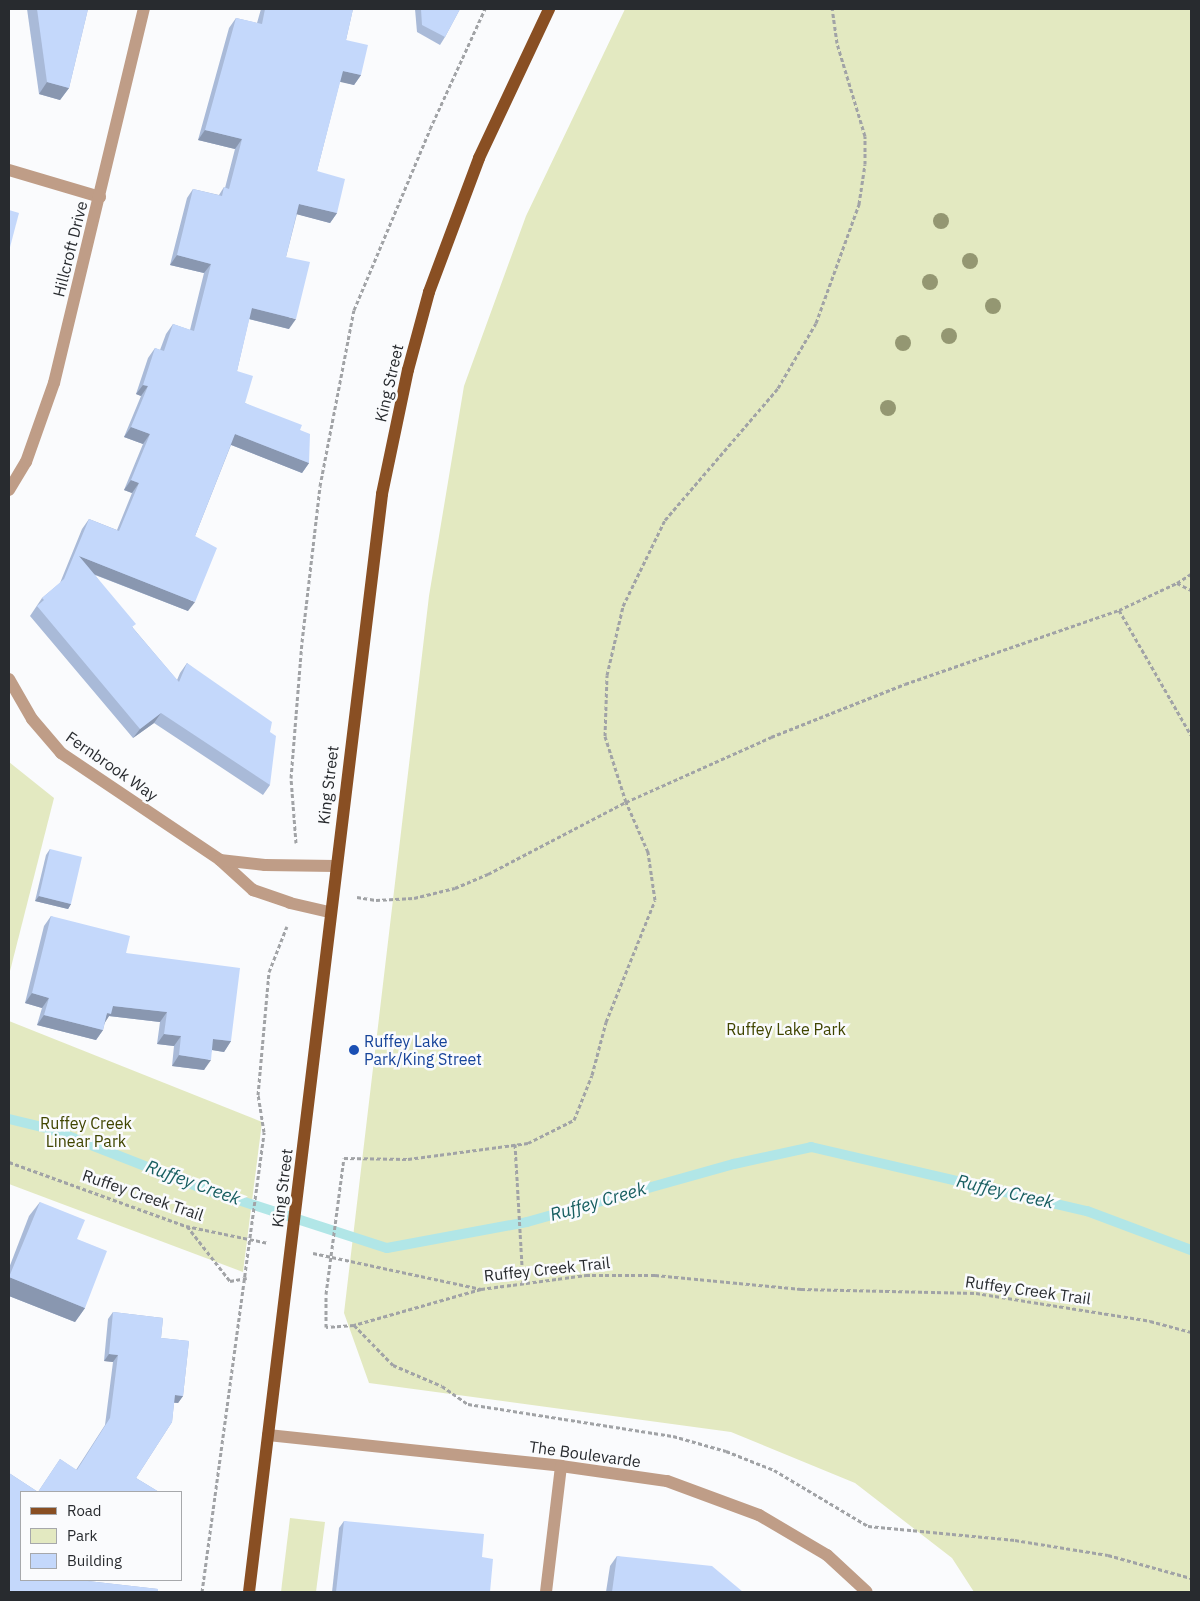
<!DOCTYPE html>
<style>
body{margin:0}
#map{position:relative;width:1200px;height:1601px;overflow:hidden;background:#fafbfd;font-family:"IBM Plex Sans",sans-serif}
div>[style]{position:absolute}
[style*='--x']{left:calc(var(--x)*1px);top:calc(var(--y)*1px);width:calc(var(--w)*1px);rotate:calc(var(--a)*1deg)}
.green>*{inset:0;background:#e3e9c1}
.stream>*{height:10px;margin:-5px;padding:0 5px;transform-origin:5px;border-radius:5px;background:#b1e6e7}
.path>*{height:3px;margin-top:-1.5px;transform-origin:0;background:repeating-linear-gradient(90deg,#a1a3a6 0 4px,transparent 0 6.5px)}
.minor>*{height:12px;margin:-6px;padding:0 6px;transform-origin:6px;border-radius:6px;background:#bf9d87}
.major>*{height:12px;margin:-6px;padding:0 6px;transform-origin:6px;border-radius:6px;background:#894f23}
.trees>*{width:16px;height:16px;margin:-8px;border-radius:50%;background:#949772}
.wall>*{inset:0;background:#a9bad8}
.shaded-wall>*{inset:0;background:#8997b0}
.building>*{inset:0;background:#c4d8fb}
.dots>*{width:14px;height:14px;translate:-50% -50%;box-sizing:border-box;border:2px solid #fafbfd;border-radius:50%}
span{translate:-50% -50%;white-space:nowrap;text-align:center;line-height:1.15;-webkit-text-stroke:5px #fafbfd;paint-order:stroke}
.street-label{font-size:16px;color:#282b2f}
.park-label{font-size:16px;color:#404500}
.transit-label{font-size:16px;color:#164399}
.left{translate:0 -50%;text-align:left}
.water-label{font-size:18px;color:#175e60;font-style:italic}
.frame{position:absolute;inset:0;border:10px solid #282b2f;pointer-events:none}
.legend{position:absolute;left:20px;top:1491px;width:162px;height:90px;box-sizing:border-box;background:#fafbfd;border:1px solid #a6a8ab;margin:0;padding:6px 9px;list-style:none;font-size:15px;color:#282b2f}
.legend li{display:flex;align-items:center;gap:10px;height:25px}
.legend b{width:25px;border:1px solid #a6a8ab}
</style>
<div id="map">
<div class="green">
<div style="clip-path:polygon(625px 9px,1191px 9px,1191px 1592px,974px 1592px,952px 1558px,855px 1483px,731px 1432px,369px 1383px,344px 1313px,429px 596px,464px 386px,526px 216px)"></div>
<div style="clip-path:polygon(9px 762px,54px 798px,9px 975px)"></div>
<div style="clip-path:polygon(9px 1021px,262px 1122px,243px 1272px,9px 1184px)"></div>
<div style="clip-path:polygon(290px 1518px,325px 1522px,316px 1592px,281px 1592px)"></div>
</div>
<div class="stream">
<div style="--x:9;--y:1119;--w:42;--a:13.7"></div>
<div style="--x:50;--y:1129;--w:162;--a:21.3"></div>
<div style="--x:201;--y:1188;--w:195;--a:17.9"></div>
<div style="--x:387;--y:1248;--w:142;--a:-10.5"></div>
<div style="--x:527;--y:1222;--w:215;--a:-15.7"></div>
<div style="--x:734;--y:1164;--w:79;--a:-12.4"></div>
<div style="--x:811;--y:1147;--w:283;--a:13.1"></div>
<div style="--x:1087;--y:1211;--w:111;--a:20.6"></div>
</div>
<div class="path">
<div style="--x:1177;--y:583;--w:17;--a:-33"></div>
<div style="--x:1119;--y:610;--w:144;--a:60.1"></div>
<div style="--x:296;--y:843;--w:65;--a:-94.4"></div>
<div style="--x:291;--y:778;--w:136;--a:-85.4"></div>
<div style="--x:302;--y:642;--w:157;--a:-83.4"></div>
<div style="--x:320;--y:486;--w:179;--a:-79.1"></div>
<div style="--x:354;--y:310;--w:196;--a:-67.2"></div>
<div style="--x:430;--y:129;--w:132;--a:-65.4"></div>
<div style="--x:357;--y:897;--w:19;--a:9"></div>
<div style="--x:376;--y:900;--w:38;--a:-3"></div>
<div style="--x:414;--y:898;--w:42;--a:-13.7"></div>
<div style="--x:455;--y:888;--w:36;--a:-23"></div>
<div style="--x:488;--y:874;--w:156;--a:-27.6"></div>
<div style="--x:626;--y:802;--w:159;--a:-24.1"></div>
<div style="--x:771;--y:737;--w:144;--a:-21.6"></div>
<div style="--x:905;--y:684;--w:226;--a:-19.1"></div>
<div style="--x:1119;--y:610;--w:64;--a:-25"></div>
<div style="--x:1177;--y:583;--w:16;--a:27"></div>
<div style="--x:515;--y:1144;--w:139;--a:86.7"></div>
<div style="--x:9;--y:1162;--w:188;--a:19.9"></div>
<div style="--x:186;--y:1226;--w:84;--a:11.7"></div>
<div style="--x:187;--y:1226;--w:70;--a:52"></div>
<div style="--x:230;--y:1281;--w:17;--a:-10"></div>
<div style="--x:313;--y:1253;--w:172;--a:12.1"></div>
<div style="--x:481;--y:1289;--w:106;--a:-7.6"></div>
<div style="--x:586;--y:1275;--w:69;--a:0"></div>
<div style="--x:655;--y:1275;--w:147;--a:5.5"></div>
<div style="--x:801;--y:1289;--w:175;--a:1.3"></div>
<div style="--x:976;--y:1293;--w:176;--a:9.1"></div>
<div style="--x:1150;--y:1321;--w:42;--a:15"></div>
<div style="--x:481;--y:1289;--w:132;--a:164.2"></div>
<div style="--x:354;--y:1325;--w:28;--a:176"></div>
<div style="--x:326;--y:1327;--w:33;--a:-90"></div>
<div style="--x:326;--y:1294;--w:137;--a:-82.5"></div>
<div style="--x:344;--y:1158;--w:64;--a:0.9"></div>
<div style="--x:408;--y:1159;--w:121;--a:-7.6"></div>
<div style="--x:528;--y:1143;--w:51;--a:-26.6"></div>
<div style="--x:574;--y:1120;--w:48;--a:-68.2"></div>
<div style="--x:592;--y:1075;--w:55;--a:-75.2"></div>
<div style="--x:606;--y:1022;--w:131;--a:-68.1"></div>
<div style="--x:655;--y:900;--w:49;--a:-98.3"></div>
<div style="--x:648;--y:852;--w:55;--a:-113.7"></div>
<div style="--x:626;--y:802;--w:69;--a:-107.7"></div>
<div style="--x:605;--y:736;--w:61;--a:-88.1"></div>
<div style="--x:607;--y:675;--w:71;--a:-76.9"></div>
<div style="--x:623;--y:606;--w:96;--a:-64"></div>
<div style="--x:665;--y:520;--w:174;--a:-49.4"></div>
<div style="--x:778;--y:388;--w:75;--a:-59.7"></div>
<div style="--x:816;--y:323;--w:127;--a:-70.1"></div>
<div style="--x:859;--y:204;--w:40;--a:-81.5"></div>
<div style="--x:865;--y:164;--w:28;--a:-90"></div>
<div style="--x:865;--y:136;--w:97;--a:-106.8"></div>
<div style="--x:837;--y:43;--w:34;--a:-98"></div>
<div style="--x:354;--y:1325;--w:56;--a:45.7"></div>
<div style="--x:393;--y:1365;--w:53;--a:23.2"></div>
<div style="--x:442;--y:1386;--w:32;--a:35"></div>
<div style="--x:468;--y:1404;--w:207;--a:8.9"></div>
<div style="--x:673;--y:1436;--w:55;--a:15.8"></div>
<div style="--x:726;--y:1451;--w:52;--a:21.6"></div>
<div style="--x:774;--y:1470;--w:109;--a:30.8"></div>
<div style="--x:868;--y:1526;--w:148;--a:5.4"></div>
<div style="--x:1015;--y:1540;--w:94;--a:9.2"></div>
<div style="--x:1108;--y:1555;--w:86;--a:15.5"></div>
<div style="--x:202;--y:1592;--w:464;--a:-82.3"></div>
<div style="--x:264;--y:1132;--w:37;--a:-99"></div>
<div style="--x:258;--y:1095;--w:123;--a:-84.9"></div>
<div style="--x:269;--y:972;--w:49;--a:-68.6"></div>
</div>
<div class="minor">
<div style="--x:9;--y:170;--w:95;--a:16.5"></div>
<div style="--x:9;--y:490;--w:33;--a:-59"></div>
<div style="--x:26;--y:462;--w:84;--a:-70.5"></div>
<div style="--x:54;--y:383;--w:385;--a:-76.5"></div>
<div style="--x:9;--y:679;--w:46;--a:60.1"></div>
<div style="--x:32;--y:719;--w:45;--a:49.5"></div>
<div style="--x:61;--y:753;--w:192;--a:33.9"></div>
<div style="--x:220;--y:860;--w:45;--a:42.3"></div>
<div style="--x:253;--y:890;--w:39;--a:19"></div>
<div style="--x:290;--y:903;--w:40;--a:13"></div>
<div style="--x:220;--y:860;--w:45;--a:6.3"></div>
<div style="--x:265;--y:865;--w:70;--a:0.8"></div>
<div style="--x:268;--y:1435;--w:295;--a:6"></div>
<div style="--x:561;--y:1466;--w:107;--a:8.1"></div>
<div style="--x:667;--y:1481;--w:98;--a:20.3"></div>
<div style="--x:759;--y:1515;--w:79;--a:30.5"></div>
<div style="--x:827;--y:1555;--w:54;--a:42.8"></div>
<div style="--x:546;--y:1592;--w:127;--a:-83.2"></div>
</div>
<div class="major">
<div style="--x:249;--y:1592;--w:1106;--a:-83.09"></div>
<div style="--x:382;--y:494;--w:127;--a:-78.2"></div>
<div style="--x:408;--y:370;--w:81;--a:-74.9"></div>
<div style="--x:429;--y:292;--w:143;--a:-69.5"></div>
<div style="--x:479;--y:158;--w:165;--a:-64.8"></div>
</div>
<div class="trees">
<div style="left:941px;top:221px"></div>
<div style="left:970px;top:261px"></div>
<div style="left:930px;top:282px"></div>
<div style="left:993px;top:306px"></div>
<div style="left:949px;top:336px"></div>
<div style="left:903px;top:343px"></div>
<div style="left:888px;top:408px"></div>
</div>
<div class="wall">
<div style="clip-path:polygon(27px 9px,88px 9px,69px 88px,60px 100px,39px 94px)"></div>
<div style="clip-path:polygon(261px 9px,353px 9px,346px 40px,361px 75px,354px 85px,340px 81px,317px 171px,337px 213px,330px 223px,297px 214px,286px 257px,289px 329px,249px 319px,237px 371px,245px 403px,300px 430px,309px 463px,302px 473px,231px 445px,195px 536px,188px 611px,95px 575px,133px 628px,177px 680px,180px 673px,187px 663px,270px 732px,270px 785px,263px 795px,154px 723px,133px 738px,30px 616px,42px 598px,60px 583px,82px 529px,89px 519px,117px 530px,132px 493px,124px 490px,143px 444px,124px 437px,141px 396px,136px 394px,148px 358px,155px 348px,160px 350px,166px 334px,173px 324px,190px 330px,204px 273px,170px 265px,187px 198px,193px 189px,219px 195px,224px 187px,225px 188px,235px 149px,198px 140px,229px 28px,236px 18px,257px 23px)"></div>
<div style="clip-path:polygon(415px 9px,460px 9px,445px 37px,440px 45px,417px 32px)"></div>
<div style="clip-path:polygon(50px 849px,71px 904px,68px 909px,35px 901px,46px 855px)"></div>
<div style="clip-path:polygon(51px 916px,126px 953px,231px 1041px,224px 1052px,212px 1050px,204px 1070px,172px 1066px,174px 1046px,157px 1044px,160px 1022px,109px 1016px,105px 1022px,103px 1030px,96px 1040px,37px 1025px,42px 1008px,25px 1003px,44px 926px)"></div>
<div style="clip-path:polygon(40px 1202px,85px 1308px,75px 1322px,9px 1296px,9px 1268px,29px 1216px)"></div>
<div style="clip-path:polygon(113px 1312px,163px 1318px,161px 1338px,189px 1341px,183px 1396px,178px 1403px,174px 1403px,172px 1422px,136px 1478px,159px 1492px,21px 1492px,21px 1580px,79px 1580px,158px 1589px,158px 1592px,9px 1592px,9px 1473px,38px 1492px,60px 1459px,76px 1470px,105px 1425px,113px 1362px,104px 1361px,108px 1319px)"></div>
<div style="clip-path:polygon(344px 1521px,482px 1557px,490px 1592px,332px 1592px,339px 1528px)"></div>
<div style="clip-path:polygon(617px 1556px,743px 1592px,606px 1592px,610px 1566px)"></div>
</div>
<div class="shaded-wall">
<div style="clip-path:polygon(343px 71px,361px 75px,354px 85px,336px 81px)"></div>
<div style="clip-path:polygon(47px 82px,69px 88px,60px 100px,39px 94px)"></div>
<div style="clip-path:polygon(205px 130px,242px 139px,235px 149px,198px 140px)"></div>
<div style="clip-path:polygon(299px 204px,337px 213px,330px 223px,292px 213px)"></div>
<div style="clip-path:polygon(177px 255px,211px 264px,204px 273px,170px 265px)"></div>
<div style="clip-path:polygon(252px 308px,296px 319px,289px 329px,245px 318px)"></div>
<div style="clip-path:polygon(143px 385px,148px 386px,141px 396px,136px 394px)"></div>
<div style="clip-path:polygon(131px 427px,150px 434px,143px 444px,124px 437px)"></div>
<div style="clip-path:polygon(235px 434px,309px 463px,302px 473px,229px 444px)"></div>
<div style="clip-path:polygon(131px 480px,139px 483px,132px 493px,124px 490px)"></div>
<div style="clip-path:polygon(79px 556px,195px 602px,188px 611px,73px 566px)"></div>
<div style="clip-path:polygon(161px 713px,154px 723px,133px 738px,140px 729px)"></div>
<div style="clip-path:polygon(39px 896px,71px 904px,68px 909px,35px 901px)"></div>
<div style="clip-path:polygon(32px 993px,49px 998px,42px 1008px,25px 1003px)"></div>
<div style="clip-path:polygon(113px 1006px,167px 1012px,160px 1022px,109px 1016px,104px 1024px,100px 1023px)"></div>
<div style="clip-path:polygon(44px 1015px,103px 1030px,96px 1040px,37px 1025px)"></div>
<div style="clip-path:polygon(164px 1034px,181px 1036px,174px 1046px,157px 1044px)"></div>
<div style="clip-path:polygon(213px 1039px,231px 1041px,224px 1052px,206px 1049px)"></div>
<div style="clip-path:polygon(179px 1055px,211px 1060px,204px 1070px,172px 1066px)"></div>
<div style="clip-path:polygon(9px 1277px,85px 1308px,75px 1322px,9px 1296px)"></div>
<div style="clip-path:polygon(109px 1354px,118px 1355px,113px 1362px,104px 1361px)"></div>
<div style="clip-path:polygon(175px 1395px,183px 1396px,178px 1403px,170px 1402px)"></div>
</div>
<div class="building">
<div style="clip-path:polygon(37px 9px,88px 9px,69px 88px,47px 82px)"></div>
<div style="clip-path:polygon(265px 9px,353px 9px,346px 40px,368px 45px,361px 75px,343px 71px,317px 171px,345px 179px,337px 213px,299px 204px,286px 257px,310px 262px,296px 319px,252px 308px,237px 371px,253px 376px,245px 403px,302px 425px,300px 430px,310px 434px,309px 463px,235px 434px,195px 536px,217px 548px,195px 602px,79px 556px,136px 624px,132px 627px,179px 682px,187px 663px,272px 722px,270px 732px,276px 736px,270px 785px,161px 713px,140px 729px,37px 606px,44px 600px,42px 598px,64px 579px,89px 519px,119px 531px,139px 483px,131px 480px,150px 434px,131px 427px,148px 386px,143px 385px,155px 348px,164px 351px,173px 324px,194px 331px,211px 264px,177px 255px,193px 189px,222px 196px,224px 187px,229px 189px,242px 139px,205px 130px,236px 18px,262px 24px)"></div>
<div style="clip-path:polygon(421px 9px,460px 9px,445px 37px,422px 25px)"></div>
<div style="clip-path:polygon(9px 210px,19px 213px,9px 251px)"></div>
<div style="clip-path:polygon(50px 849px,82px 857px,71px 904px,39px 896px)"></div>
<div style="clip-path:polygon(51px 916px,130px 936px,126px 953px,240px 968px,231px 1041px,213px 1039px,211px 1060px,179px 1055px,181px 1036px,164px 1034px,167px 1012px,113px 1006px,111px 1014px,107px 1013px,103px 1030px,44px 1015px,49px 998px,32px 993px)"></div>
<div style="clip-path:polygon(40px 1202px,85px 1220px,77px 1239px,107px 1251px,85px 1308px,9px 1277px)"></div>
<div style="clip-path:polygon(113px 1312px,163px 1318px,161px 1338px,189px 1341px,183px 1396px,175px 1395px,172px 1422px,136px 1478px,159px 1492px,21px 1492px,21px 1580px,79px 1580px,158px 1589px,158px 1592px,9px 1592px,9px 1473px,38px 1492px,60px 1459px,77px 1470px,110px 1418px,118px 1355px,109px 1354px)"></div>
<div style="clip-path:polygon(344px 1521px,484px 1534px,482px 1557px,493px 1559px,490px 1592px,336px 1592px)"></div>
<div style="clip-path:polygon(617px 1556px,712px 1566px,743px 1592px,612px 1592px)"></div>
</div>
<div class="dots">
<div style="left:354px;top:1050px;background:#1a4fb4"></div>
</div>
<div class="street-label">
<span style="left:70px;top:249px;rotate:-76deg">Hillcroft Drive</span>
<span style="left:389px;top:383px;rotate:-77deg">King Street</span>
<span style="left:112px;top:766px;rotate:35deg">Fernbrook Way</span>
<span style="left:328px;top:785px;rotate:-83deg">King Street</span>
<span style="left:282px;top:1188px;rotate:-83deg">King Street</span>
<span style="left:143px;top:1195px;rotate:19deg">Ruffey Creek Trail</span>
<span style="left:547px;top:1269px;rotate:-6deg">Ruffey Creek Trail</span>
<span style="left:1028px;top:1290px;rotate:8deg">Ruffey Creek Trail</span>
<span style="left:585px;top:1454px;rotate:8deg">The Boulevarde</span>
</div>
<div class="park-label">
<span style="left:786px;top:1029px">Ruffey Lake Park</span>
<span style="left:86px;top:1132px">Ruffey Creek<br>Linear Park</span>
</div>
<div class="transit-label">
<span class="left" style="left:364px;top:1050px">Ruffey Lake<br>Park/King Street</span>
</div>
<div class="water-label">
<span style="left:193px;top:1183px;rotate:20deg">Ruffey Creek</span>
<span style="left:1005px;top:1192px;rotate:13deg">Ruffey Creek</span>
<span style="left:598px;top:1202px;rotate:-16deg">Ruffey Creek</span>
</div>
<div class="frame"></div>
<ul class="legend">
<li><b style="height:6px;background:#894f23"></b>Road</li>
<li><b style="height:14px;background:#e3e9c1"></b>Park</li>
<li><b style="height:14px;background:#c4d8fb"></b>Building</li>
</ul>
</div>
